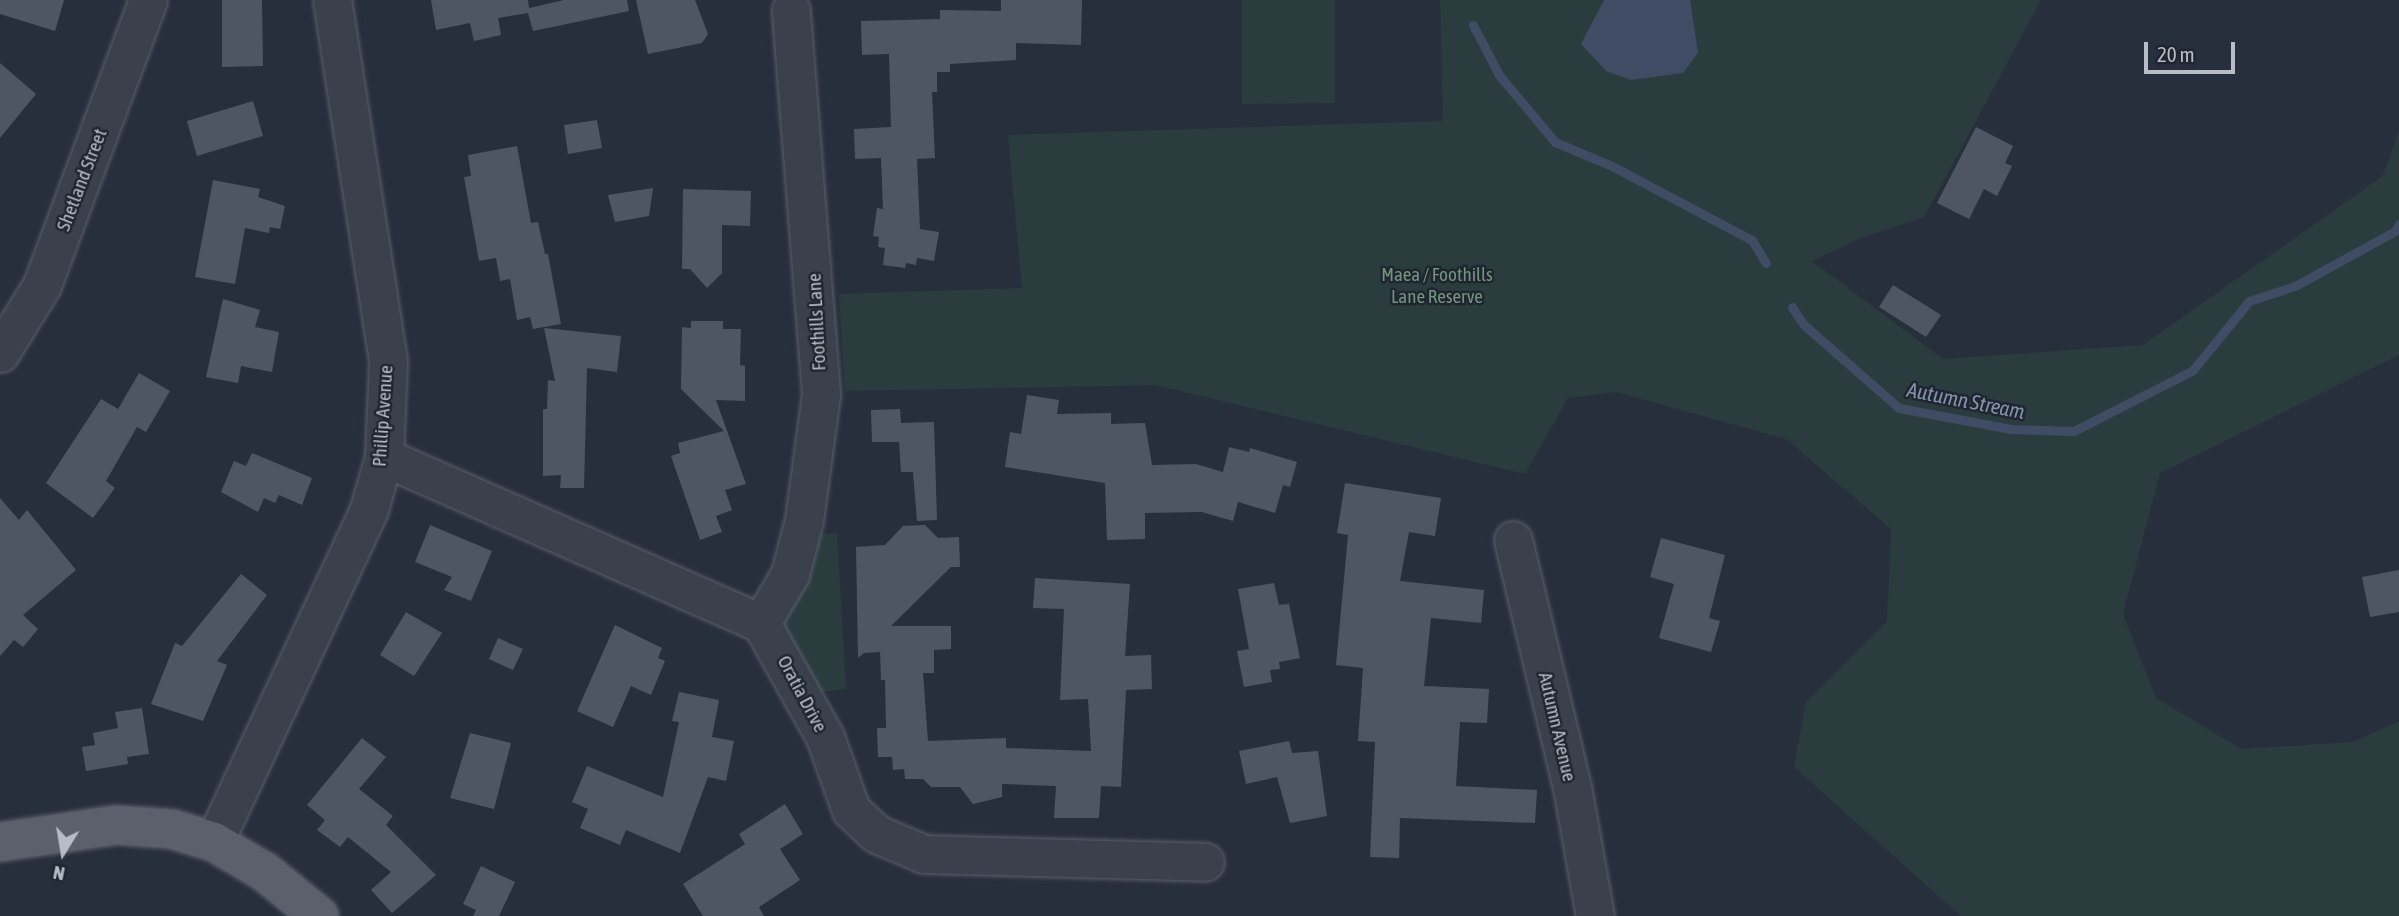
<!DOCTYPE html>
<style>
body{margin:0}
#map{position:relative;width:2399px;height:916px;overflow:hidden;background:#282f3c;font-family:"Asap Condensed",sans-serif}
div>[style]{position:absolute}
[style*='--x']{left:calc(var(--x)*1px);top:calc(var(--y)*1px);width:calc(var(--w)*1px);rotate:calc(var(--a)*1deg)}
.green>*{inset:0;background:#2b3c3e}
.water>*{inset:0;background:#404c63}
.stream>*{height:9px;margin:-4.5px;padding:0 4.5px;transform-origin:4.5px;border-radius:4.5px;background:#404c63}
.building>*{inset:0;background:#4e5664}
.roads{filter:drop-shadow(0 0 2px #595f6a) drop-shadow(0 0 2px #595f6a)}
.minor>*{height:37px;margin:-18.5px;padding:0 18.5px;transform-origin:18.5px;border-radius:18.5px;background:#3b414c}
.major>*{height:38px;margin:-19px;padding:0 19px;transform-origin:19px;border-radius:19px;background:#5a606c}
span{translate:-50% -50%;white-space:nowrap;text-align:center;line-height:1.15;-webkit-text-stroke:5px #202631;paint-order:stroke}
.street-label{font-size:19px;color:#b7bdc7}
.park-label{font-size:19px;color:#72957c}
.water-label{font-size:21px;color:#8392ab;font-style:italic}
.north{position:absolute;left:28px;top:818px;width:70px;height:70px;-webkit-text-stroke:5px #202631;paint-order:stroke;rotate:191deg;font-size:19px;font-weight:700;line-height:28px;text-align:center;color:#b7bdc7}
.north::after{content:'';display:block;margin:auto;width:24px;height:32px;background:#b7bdc7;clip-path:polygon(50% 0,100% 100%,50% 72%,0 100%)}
.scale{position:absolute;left:2144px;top:42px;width:91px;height:32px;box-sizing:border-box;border:4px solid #b7bdc7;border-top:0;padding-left:9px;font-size:21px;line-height:24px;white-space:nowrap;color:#b7bdc7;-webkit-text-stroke:5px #202631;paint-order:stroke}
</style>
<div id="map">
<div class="green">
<div style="clip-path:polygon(1242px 0,1335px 0,1335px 103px,1242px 104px)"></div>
<div style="clip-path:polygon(1440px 0,2041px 0,1924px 217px,1861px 238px,1812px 261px,1943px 359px,2143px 345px,2383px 176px,2399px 130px,2399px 355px,2160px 473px,2123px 614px,2156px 698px,2241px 749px,2353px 742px,2399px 721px,2399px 916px,1961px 916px,1794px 767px,1806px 702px,1887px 621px,1891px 529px,1786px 439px,1616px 392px,1568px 398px,1525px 474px,1156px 385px,845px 391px,839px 294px,1022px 288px,1008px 135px,1443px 121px)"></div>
<div style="clip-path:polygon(837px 533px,846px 689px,820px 692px,793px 649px,783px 627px,783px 611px,816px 555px,819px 534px)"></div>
</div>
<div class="water">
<div style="clip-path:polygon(1604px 0,1690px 0,1698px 53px,1683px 73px,1631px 80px,1606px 71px,1581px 44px)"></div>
</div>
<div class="stream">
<div style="--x:1473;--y:25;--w:56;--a:62.5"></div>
<div style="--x:1499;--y:75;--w:87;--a:50.1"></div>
<div style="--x:1555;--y:142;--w:62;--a:22.8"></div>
<div style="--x:1612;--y:166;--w:158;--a:27.9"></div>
<div style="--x:1752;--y:240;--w:27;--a:59"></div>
<div style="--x:1792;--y:307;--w:20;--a:57"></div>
<div style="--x:1803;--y:324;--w:128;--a:41.2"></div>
<div style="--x:1899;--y:408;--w:114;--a:10.6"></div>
<div style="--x:2011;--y:429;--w:63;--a:1.8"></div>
<div style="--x:2074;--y:431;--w:134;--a:-27.1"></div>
<div style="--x:2193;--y:370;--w:89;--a:-50.9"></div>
<div style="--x:2249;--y:301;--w:48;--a:-18.1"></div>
<div style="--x:2295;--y:286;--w:114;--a:-28.8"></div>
<div style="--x:2395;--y:231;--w:8;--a:-60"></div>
</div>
<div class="building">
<div style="clip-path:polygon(0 0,64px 0,55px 31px,0 14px)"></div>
<div style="clip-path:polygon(222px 0,262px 0,263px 66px,222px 67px)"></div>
<div style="clip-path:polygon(431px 0,528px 0,529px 8px,564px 0,627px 0,629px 11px,533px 31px,528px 13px,498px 18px,501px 35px,474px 41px,470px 23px,436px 30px)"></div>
<div style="clip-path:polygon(636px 0,695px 0,708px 34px,702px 43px,648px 54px)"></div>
<div style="clip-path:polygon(1001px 0,1082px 0,1081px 45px,1016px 43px,1016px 60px,950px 64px,950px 72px,937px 72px,937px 92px,932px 92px,935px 158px,917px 159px,920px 229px,939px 232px,934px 261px,917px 258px,916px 265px,906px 263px,905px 268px,883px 265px,885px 248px,878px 247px,879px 237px,873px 236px,877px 208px,883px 209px,881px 158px,855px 159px,854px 129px,891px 127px,889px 54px,862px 55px,861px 21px,940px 19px,940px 10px,1001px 11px)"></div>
<div style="clip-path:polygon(0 63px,36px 94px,0 138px)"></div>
<div style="clip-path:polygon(253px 101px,263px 136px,197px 156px,187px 121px)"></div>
<div style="clip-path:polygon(597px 120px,602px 148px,568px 154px,564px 125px)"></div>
<div style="clip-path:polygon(1976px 127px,2013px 146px,2005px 163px,2012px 166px,1997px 196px,1984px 189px,1969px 219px,1937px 203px)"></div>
<div style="clip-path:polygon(517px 146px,531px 223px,538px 222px,545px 254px,548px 254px,561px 324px,533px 329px,530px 317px,517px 320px,510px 279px,500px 281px,496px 258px,479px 261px,464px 177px,471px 176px,468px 155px)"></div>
<div style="clip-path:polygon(213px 180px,260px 189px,258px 197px,285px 206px,280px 229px,270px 227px,269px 233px,245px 228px,235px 284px,195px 277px)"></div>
<div style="clip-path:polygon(653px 188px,649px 216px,615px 222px,608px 195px)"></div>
<div style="clip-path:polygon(683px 189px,751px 191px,750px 226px,722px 225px,722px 273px,707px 288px,690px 269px,682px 269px)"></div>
<div style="clip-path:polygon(1893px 285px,1941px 315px,1926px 337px,1879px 307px)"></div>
<div style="clip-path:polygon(223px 299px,260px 310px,255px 327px,279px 332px,272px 372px,241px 366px,238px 383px,206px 377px)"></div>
<div style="clip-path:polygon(691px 321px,723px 321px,723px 329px,741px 329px,740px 365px,745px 366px,745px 401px,716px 400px,746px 484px,725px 490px,732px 510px,716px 516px,722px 532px,700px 540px,671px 456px,680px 453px,678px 443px,724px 431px,681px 389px,682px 327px,691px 328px)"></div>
<div style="clip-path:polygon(544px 328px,621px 336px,617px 372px,587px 368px,584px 488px,560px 488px,561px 475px,543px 476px,543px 409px,547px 409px,548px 380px,555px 381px)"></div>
<div style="clip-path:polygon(139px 373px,170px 391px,146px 432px,137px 427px,106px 481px,115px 488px,93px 518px,46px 483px,101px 399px,118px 409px)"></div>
<div style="clip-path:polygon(1027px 395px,1059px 400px,1057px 414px,1111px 413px,1111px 424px,1145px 423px,1152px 465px,1196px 464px,1223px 472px,1229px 447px,1249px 452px,1250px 448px,1297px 462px,1290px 487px,1283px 485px,1275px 513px,1238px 502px,1233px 521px,1202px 512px,1145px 513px,1145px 539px,1107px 540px,1105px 483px,1005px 467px,1010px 432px,1021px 434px)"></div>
<div style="clip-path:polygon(900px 409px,901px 423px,934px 422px,937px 520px,917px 521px,913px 472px,901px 472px,899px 442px,872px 442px,871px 410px)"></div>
<div style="clip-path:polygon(252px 453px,312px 478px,302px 505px,279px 495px,275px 503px,264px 498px,258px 512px,221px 492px,234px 461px,246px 466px)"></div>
<div style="clip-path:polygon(1345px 483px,1441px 498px,1435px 536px,1409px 532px,1400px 581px,1484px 590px,1481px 623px,1431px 618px,1424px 686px,1489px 689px,1487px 723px,1460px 722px,1456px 786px,1537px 790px,1535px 823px,1400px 818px,1399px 858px,1370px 857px,1375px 742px,1358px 741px,1363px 668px,1336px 665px,1348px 535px,1337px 533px)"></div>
<div style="clip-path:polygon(0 498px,19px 520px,27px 510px,76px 570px,23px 615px,38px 629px,23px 647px,14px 640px,0 656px)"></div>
<div style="clip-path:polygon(430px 525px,492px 551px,471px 601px,444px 590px,452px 577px,415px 562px)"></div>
<div style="clip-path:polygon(925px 525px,938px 538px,959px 537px,960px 567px,951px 567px,891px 626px,951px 626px,951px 649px,934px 650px,934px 673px,923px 673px,928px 741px,1006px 738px,1006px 748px,1091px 751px,1088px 699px,1060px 700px,1064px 609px,1033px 608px,1035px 578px,1130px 584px,1125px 656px,1151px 655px,1152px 689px,1126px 690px,1121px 787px,1101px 786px,1099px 818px,1054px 818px,1056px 786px,1002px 784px,1002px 797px,973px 804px,960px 787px,931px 787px,923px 779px,905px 779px,904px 769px,893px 770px,892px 757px,878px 757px,877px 728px,886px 728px,885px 680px,881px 680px,880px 652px,864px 653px,858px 658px,856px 547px,885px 545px,903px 526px)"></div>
<div style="clip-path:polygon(1661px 538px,1725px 555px,1709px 618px,1720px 621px,1711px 652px,1659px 638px,1674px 584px,1650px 577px)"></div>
<div style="clip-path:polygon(2399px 570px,2399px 612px,2370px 617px,2362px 577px)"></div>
<div style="clip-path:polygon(241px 574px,267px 595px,217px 661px,227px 665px,203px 721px,151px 704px,175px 643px,182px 646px)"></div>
<div style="clip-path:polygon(1274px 583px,1279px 605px,1289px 604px,1300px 658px,1279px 662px,1280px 669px,1270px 670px,1272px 682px,1244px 687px,1237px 651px,1249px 649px,1238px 589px)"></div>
<div style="clip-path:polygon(406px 612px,442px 633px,414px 676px,380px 655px)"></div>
<div style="clip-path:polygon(615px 625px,662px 648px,658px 658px,665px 661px,651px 695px,631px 686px,613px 727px,577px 711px)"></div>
<div style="clip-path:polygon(498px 638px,523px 649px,513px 670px,489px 659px)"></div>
<div style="clip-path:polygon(679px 692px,719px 700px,712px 737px,734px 741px,726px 781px,708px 777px,680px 853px,626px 830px,620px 845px,580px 828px,588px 809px,572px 802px,587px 766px,663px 797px,679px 722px,672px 721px)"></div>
<div style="clip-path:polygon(142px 708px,149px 754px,127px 757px,128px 764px,86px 771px,82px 747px,95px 745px,93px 733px,118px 728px,115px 712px)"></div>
<div style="clip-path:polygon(470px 733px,511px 743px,494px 809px,450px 798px)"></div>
<div style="clip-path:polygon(362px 738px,386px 757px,359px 789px,393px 816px,386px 825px,436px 875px,392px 913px,371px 890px,391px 872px,348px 837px,340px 847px,317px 830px,325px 820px,307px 805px)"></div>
<div style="clip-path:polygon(1289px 741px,1292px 753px,1318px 751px,1327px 816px,1290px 823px,1277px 777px,1246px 784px,1239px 751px)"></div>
<div style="clip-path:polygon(785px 804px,803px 834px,780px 849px,800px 880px,759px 907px,764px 916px,703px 916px,683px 884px,745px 844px,739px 834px)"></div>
<div style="clip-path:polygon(481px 866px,515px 882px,499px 916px,473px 916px,476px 910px,463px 904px)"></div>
</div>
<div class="roads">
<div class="minor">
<div style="--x:0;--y:353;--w:80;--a:-58.3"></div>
<div style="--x:42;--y:285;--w:304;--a:-69.6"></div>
<div style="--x:384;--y:457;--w:412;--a:23.8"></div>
<div style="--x:761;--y:623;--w:131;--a:60.7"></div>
<div style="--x:825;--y:737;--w:77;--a:70.4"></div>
<div style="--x:851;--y:810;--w:35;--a:43"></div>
<div style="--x:877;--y:834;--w:51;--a:23.1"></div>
<div style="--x:924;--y:854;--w:281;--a:1.6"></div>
<div style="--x:1513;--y:540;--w:254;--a:76.6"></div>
<div style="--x:1572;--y:787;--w:131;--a:79.9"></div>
<div style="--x:761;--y:623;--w:57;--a:-59.4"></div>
<div style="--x:790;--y:574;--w:56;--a:-75.5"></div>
<div style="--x:804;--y:520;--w:127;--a:-82.3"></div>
<div style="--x:821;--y:394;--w:385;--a:-94.5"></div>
<div style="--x:214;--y:842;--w:367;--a:-65"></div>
<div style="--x:369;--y:509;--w:54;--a:-73.9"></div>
<div style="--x:384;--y:457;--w:96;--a:-87.6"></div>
<div style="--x:388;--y:361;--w:365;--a:-98.8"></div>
</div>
<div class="major">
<div style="--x:0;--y:842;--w:117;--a:-8.3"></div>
<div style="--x:116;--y:825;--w:56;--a:4.1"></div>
<div style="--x:172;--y:829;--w:44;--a:17.2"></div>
<div style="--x:214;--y:842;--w:59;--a:30.5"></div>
<div style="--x:265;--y:872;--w:70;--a:39.2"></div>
</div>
</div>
<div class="street-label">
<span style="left:82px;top:180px;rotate:-69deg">Shetland Street</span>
<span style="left:817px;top:322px;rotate:-93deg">Foothills Lane</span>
<span style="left:383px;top:416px;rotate:-86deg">Phillip Avenue</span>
<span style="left:802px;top:694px;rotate:62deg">Oratia Drive</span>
<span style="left:1557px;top:727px;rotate:77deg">Autumn Avenue</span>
</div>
<div class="park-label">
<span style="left:1437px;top:286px">Maea / Foothills<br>Lane Reserve</span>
</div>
<div class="water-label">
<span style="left:1966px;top:400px;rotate:11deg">Autumn Stream</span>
</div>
<div class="north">N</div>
<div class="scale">20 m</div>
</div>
